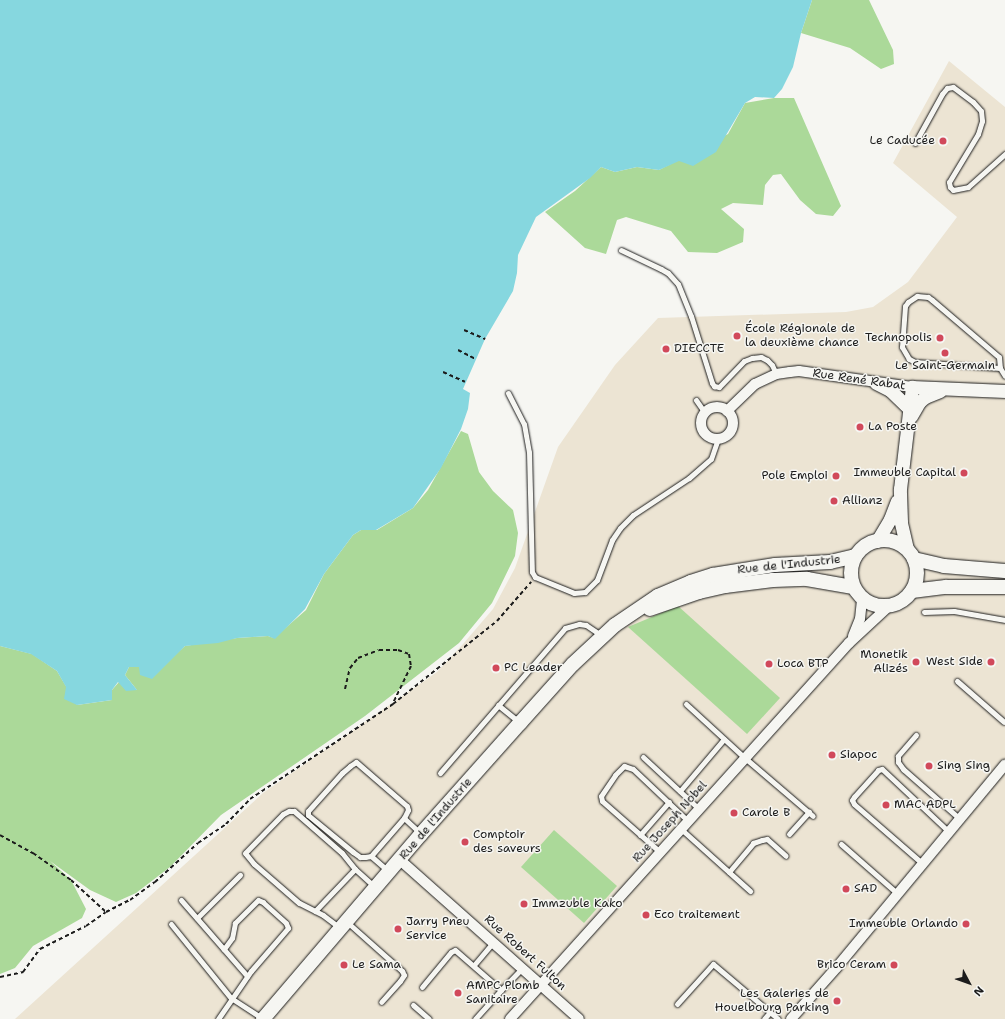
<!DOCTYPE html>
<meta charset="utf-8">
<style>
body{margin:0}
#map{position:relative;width:1005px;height:1019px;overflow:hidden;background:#f6f6f2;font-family:"Shantell Sans",sans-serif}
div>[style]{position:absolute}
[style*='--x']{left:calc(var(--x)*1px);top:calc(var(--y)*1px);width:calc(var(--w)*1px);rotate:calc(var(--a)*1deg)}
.built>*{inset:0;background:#ece4d3}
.green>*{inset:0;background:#abd999}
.water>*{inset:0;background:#86d7df}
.path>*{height:2px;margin-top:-1px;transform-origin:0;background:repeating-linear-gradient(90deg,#1c1c1c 0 4px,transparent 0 7px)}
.roads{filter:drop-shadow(0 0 1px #1c1c1c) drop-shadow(0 0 1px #1c1c1c)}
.service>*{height:5px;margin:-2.5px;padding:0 2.5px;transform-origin:2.5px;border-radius:2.5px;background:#f6f6f2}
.minor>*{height:10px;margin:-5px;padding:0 5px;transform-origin:5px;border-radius:5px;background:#f6f6f2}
.minor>.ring{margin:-5px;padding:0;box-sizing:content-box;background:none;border:10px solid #f6f6f2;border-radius:50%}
.tertiary>*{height:13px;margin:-6.5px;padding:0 6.5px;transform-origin:6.5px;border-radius:6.5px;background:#f6f6f2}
.secondary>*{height:14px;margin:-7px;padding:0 7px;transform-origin:7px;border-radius:7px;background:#f6f6f2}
.secondary>.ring{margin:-7px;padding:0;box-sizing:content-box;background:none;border:14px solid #f6f6f2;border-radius:50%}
.dots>*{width:11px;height:11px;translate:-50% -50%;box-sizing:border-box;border:2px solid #f6f6f2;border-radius:50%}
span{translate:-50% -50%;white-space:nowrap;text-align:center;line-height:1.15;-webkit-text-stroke:3px #f6f6f2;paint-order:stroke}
.poi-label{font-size:12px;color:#1c1c1c}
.right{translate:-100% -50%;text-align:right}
.left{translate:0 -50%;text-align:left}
.street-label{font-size:12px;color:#1c1c1c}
.north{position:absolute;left:949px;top:963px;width:40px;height:40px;-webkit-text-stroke:3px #f6f6f2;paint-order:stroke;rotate:131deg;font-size:11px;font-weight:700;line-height:16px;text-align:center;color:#1c1c1c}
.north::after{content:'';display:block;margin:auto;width:14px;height:18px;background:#1c1c1c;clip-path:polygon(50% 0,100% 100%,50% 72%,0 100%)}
</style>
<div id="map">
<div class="built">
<div style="clip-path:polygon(949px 61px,1005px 107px,1005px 1019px,15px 1019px,263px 793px,437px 672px,463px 644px,493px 609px,515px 568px,558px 447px,615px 365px,658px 318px,846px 312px,873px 307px,908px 282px,957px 217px,893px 163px)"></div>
</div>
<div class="green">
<div style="clip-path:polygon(812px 0,869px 0,893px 50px,894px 64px,881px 69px,850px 48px,801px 33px)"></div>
<div style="clip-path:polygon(774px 98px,794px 98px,841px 206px,833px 216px,816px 214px,800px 200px,781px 174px,773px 175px,765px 185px,763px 205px,733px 203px,721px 209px,744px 229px,743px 242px,717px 253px,688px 252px,671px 231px,626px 217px,617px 220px,606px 254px,585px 248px,545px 212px,575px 191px,601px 167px,615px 172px,637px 167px,659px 170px,728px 134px,745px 103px)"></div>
<div style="clip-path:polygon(461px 431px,468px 434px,479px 472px,493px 491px,513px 510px,518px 533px,515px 556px,492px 603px,459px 643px,365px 716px,221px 815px,170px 867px,136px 893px,116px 902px,90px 890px,50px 861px,71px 880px,86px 909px,82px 918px,33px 946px,15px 968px,0 974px,0 646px,32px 654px,57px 671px,77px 705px,112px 700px,112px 690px,119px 682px,137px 690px,125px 675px,129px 667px,139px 667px,177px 653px,185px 646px,237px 638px,268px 636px,274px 638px,306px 610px,324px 574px,353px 535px,361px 530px,377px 530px,413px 508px,428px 490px)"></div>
<div style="clip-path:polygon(678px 606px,780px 698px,747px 734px,628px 627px)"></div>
<div style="clip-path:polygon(554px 830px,617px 886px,584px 923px,521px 867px)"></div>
</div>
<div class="water">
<div style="clip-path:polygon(0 0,812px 0,801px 33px,793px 67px,782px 89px,774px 98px,755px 97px,745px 103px,716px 152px,693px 166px,679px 161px,659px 170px,637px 167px,615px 172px,601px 167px,590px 178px,536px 217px,518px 255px,517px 273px,513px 291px,485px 339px,463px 389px,470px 393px,468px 409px,461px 429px,441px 468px,413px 508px,376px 530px,361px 530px,353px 535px,324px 574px,305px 609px,275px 639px,268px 636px,237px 638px,218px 643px,185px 646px,152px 679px,140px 675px,139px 667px,129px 667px,125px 675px,137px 690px,126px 691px,118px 682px,112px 690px,112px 700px,77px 705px,64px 699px,66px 687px,57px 671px,31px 654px,0 646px)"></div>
</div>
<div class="path">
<div style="--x:464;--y:330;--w:23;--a:23"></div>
<div style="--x:458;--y:350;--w:20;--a:27"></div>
<div style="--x:443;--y:372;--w:24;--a:24"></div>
<div style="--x:345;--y:689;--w:22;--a:-77"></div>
<div style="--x:350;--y:668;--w:13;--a:-51"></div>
<div style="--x:358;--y:658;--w:22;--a:-21"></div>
<div style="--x:379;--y:650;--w:19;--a:0"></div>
<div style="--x:398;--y:650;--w:12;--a:20"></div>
<div style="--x:409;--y:654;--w:12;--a:81"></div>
<div style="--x:411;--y:666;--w:41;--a:115.9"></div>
<div style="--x:0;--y:835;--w:38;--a:29"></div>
<div style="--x:33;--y:853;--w:47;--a:35.4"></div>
<div style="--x:71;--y:880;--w:47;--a:42.4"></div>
<div style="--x:0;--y:977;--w:24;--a:-12"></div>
<div style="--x:23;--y:972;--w:29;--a:-54"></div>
<div style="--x:40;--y:949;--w:51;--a:-26.6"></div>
<div style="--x:86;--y:926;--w:24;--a:-35"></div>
<div style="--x:106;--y:912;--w:27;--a:-27"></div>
<div style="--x:130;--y:900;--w:31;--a:-36"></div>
<div style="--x:155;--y:882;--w:58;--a:-42.2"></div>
<div style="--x:198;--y:843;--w:34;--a:-34"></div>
<div style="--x:226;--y:824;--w:35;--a:-46"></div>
<div style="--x:250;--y:799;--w:172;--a:-33.6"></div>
<div style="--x:393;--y:704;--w:133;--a:-38.6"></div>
<div style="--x:497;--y:621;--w:52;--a:-48.9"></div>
</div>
<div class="roads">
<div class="service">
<div style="--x:915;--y:143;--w:56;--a:-61.1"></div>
<div style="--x:942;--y:94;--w:8;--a:-50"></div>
<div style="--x:947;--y:88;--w:6;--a:-9"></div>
<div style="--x:953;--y:87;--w:25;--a:37"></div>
<div style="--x:973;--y:102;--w:12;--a:48"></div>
<div style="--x:981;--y:111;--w:10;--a:84"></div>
<div style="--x:982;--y:121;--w:14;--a:107"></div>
<div style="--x:978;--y:134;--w:56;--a:121.1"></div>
<div style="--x:949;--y:182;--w:5;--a:79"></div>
<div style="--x:950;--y:187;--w:4;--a:45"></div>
<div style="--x:953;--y:190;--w:15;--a:-11"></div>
<div style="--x:968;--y:187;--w:50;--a:-41.7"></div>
<div style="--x:621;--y:250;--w:44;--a:25.4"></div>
<div style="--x:661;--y:269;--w:8;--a:30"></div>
<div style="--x:668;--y:273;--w:15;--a:48"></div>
<div style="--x:678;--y:284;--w:35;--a:68"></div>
<div style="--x:691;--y:316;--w:70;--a:72.6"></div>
<div style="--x:712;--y:383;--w:4;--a:56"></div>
<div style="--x:714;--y:386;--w:5;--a:11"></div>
<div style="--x:719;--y:387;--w:36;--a:-46"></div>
<div style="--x:744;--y:361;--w:9;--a:-21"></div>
<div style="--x:752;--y:358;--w:9;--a:-6"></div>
<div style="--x:761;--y:357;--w:7;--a:27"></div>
<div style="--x:767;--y:360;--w:7;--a:45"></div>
<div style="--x:772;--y:365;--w:10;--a:66"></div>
<div style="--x:1000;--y:368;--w:85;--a:-176"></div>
<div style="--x:915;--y:362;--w:7;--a:-153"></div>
<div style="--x:909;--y:359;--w:14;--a:-120"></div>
<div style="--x:902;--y:347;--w:41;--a:-85.8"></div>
<div style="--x:905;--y:306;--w:5;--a:-53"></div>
<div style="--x:908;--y:302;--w:11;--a:-34"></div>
<div style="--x:917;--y:296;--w:11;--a:5"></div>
<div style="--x:928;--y:297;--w:5;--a:37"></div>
<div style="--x:932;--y:300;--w:88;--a:40.4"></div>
<div style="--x:999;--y:357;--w:11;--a:85"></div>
<div style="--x:1000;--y:368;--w:9;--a:58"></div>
<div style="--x:508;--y:393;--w:35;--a:63"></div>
<div style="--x:524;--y:424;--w:28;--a:80"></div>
<div style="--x:529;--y:452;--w:120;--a:88.6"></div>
<div style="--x:532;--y:572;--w:6;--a:59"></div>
<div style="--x:535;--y:577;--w:42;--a:22.3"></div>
<div style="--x:574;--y:593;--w:11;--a:-5"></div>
<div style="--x:585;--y:592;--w:17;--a:-45"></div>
<div style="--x:597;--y:580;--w:43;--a:-69.4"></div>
<div style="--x:612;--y:540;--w:14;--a:-56"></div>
<div style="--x:620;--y:528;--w:18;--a:-45"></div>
<div style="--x:633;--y:515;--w:67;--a:-33.5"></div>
<div style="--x:689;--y:478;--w:29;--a:-41"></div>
<div style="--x:711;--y:459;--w:21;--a:-71"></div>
<div style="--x:696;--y:400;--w:16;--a:55"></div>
<div style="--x:924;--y:612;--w:30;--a:-2"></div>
<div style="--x:954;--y:611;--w:52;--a:10"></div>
<div style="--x:957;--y:681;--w:62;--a:41.1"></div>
<div style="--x:686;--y:704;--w:80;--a:42.5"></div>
<div style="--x:745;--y:758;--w:89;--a:40.5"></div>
<div style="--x:498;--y:705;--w:27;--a:39"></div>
<div style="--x:916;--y:735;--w:28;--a:131"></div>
<div style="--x:898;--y:756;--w:6;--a:90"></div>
<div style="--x:898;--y:762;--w:9;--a:54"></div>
<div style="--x:903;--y:769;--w:76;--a:41.3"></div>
<div style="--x:643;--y:757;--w:76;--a:42.9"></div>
<div style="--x:356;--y:762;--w:67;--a:40.8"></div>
<div style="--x:407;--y:806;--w:4;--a:76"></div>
<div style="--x:408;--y:810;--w:9;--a:117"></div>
<div style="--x:404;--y:818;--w:50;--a:131"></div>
<div style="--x:371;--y:856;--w:6;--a:171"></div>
<div style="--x:365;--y:857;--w:5;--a:180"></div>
<div style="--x:360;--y:857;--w:9;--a:-144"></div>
<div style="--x:353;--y:852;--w:58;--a:-140.6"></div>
<div style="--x:308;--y:815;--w:4;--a:-90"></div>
<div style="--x:308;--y:811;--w:51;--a:-48.2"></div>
<div style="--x:342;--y:773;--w:11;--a:-41"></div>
<div style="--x:350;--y:766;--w:7;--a:-34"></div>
<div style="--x:440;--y:773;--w:191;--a:-49.2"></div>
<div style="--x:565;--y:628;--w:15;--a:-16"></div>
<div style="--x:579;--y:624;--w:7;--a:8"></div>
<div style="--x:586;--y:625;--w:18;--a:34"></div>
<div style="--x:680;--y:791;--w:68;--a:-49.8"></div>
<div style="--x:404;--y:818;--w:22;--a:43"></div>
<div style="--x:681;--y:829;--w:93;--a:41.9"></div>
<div style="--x:789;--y:834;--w:30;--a:-48"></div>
<div style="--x:640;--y:835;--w:44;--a:-48.7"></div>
<div style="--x:841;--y:844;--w:76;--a:41.3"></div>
<div style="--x:660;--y:852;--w:77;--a:-138.7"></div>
<div style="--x:602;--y:801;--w:5;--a:-101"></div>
<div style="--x:601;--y:796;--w:25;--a:-56"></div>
<div style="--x:615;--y:775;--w:13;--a:-45"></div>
<div style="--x:624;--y:766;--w:9;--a:18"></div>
<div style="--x:633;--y:769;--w:76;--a:43.4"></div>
<div style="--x:371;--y:856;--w:23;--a:41"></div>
<div style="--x:923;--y:864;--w:91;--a:-139"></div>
<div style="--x:854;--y:804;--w:4;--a:-117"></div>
<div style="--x:852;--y:800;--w:4;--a:-56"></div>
<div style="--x:854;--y:797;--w:36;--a:-48"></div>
<div style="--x:878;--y:770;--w:4;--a:-14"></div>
<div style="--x:882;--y:769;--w:92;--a:43.2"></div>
<div style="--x:729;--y:872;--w:38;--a:-50"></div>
<div style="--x:753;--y:843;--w:9;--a:-18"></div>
<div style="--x:762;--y:840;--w:5;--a:-11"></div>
<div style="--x:767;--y:839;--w:25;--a:42"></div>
<div style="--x:181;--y:900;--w:101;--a:49"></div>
<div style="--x:315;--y:911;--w:58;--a:-46.4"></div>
<div style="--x:197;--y:918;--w:61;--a:-45"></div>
<div style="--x:347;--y:922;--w:74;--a:41.7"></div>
<div style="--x:402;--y:971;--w:4;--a:63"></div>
<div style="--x:404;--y:975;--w:7;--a:124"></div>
<div style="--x:400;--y:981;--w:28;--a:132"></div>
<div style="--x:171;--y:924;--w:95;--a:51"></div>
<div style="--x:231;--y:998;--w:37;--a:33"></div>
<div style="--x:340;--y:928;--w:21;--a:-143"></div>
<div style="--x:323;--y:915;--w:27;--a:-153"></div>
<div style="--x:299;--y:903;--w:60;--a:-139.1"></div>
<div style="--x:254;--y:864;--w:14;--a:-129"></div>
<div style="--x:245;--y:853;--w:54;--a:-45.7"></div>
<div style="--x:283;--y:814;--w:7;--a:-27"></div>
<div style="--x:289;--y:811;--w:5;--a:0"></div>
<div style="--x:294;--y:811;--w:64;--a:41.2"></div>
<div style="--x:342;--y:853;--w:21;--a:51"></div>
<div style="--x:355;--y:869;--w:27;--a:42"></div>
<div style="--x:474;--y:965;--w:30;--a:-50"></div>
<div style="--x:422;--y:987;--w:45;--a:-50.4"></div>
<div style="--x:451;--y:952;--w:4;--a:-27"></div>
<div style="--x:455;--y:950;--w:61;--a:41"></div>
<div style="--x:501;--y:990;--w:30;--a:-46"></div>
<div style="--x:677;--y:1004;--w:54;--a:-48"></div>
<div style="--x:713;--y:964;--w:85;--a:40.2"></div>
<div style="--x:413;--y:1005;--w:21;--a:41"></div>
<div style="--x:218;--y:1019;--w:58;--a:-55.5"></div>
<div style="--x:251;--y:971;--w:57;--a:-49.3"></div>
<div style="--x:288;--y:928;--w:5;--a:-112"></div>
<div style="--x:286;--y:923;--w:31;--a:-138"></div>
<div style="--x:263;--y:902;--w:5;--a:-158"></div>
<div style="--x:258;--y:900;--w:33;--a:135"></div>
<div style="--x:235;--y:923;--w:15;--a:101"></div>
<div style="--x:232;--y:938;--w:14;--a:126"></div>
<div style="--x:475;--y:1019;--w:39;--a:-48"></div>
<div style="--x:764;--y:1019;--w:9;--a:-49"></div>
</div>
<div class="minor">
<div class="ring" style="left:701px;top:407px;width:22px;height:22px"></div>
<div style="--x:727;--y:411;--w:39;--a:-44"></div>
<div style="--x:755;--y:384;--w:23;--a:-25"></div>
<div style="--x:776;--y:374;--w:14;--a:-8"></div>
<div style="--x:790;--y:372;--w:9;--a:-6"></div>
<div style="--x:799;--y:371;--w:114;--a:8.1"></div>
<div style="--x:853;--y:636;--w:18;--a:-68"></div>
<div style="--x:860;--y:619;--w:20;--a:-84"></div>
<div style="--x:400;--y:860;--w:239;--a:41.6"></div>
<div style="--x:510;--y:1019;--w:506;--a:-47.96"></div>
<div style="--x:849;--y:643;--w:54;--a:-42.8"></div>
<div style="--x:791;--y:1019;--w:69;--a:-48.5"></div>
<div style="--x:837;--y:967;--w:263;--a:-50.3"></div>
</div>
<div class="tertiary">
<div style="--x:876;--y:383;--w:16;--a:27"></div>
<div style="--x:890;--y:390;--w:28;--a:44"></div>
<div style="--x:911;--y:416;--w:16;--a:-60"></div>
<div style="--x:919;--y:402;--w:8;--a:-40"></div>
<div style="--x:925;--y:397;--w:16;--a:-22"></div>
<div style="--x:877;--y:541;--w:26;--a:-59"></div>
<div style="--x:890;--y:519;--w:19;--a:-69"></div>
<div style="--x:907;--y:549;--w:28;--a:-103"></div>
<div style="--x:901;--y:522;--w:33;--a:-92"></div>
<div style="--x:900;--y:489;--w:103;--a:-83.3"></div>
<div style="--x:912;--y:387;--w:93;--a:2.5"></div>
</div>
<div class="secondary">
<div class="ring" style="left:851px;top:540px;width:52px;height:52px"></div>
<div style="--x:914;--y:559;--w:31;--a:13"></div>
<div style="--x:944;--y:566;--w:61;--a:4.7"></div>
<div style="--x:912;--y:591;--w:34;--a:-7"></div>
<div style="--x:946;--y:587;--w:59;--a:0"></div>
<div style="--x:650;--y:609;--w:52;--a:-19.1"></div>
<div style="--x:699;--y:592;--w:27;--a:-13"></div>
<div style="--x:725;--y:586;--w:48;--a:-7.1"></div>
<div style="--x:773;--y:580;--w:34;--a:-2"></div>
<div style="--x:807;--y:579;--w:47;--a:9.9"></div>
<div style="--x:263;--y:1019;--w:243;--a:-49.5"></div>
<div style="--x:421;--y:834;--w:149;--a:-48.3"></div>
<div style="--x:520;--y:723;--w:79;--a:-48.1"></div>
<div style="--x:573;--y:664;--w:57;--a:-42.9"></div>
<div style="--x:615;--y:625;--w:52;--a:-34"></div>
<div style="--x:658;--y:596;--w:36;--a:-23"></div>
<div style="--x:691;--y:582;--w:23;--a:-18"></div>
<div style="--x:713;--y:575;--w:63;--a:-9.2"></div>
<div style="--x:775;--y:565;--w:55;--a:-3.1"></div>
<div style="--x:830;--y:562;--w:26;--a:-13"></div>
</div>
</div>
<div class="dots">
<div style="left:943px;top:141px;background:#d1495b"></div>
<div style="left:737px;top:336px;background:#d1495b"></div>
<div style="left:940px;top:338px;background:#d1495b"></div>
<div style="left:666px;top:349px;background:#d1495b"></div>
<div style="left:945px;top:353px;background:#d1495b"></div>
<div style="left:860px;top:427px;background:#d1495b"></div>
<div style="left:964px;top:473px;background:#d1495b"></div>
<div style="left:836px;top:476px;background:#d1495b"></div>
<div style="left:834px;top:501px;background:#d1495b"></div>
<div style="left:916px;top:662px;background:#d1495b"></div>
<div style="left:991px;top:662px;background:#d1495b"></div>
<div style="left:769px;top:664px;background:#d1495b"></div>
<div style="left:496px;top:668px;background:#d1495b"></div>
<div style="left:832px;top:755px;background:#d1495b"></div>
<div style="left:929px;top:766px;background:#d1495b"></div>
<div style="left:886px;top:805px;background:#d1495b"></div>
<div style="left:734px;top:813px;background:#d1495b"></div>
<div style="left:465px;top:842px;background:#d1495b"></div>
<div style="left:846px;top:889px;background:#d1495b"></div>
<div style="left:524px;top:904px;background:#d1495b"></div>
<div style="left:646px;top:915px;background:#d1495b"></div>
<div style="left:966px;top:924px;background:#d1495b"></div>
<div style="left:398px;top:929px;background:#d1495b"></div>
<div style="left:344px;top:965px;background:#d1495b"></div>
<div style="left:894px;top:965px;background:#d1495b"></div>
<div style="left:458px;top:993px;background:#d1495b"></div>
<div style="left:837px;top:1001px;background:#d1495b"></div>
</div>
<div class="poi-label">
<span class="right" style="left:935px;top:141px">Le Caducée</span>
<span class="left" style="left:745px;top:336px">École Régionale de<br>la deuxième chance</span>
<span class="right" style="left:932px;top:338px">Technopolis</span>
<span class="left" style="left:674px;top:349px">DIECCTE</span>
<span style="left:945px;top:366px">Le Saint-Germain</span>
<span class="left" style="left:868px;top:427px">La Poste</span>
<span class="right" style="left:956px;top:473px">Immeuble Capital</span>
<span class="right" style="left:828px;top:476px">Pole Emploi</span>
<span class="left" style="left:842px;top:501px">Allianz</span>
<span class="right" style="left:908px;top:662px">Monetik<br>Alizés</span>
<span class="right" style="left:983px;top:662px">West Side</span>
<span class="left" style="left:777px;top:664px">Loca BTP</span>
<span class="left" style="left:504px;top:668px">PC Leader</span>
<span class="left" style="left:840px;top:755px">Siapoc</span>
<span class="left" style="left:937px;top:766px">Sing Sing</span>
<span class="left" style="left:894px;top:805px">MAC ADPL</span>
<span class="left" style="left:742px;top:813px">Carole B</span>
<span class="left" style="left:473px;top:842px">Comptoir<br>des saveurs</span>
<span class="left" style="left:854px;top:889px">SAD</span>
<span class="left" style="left:532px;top:904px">Immzuble Kako</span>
<span class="left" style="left:654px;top:915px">Eco traitement</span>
<span class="left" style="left:406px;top:929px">Jarry Pneu<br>Service</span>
<span class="right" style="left:958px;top:924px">Immeuble Orlando</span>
<span class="left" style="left:352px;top:965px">Le Sama</span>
<span class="right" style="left:886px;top:965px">Brico Ceram</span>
<span class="left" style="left:466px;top:993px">AMPC Plomb<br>Sanitaire</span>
<span class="right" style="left:829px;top:1001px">Les Galeries de<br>Houelbourg Parking</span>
</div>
<div class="street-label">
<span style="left:859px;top:380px;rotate:8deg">Rue René Rabat</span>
<span style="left:789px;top:565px;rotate:-6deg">Rue de l'Industrie</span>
<span style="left:436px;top:819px;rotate:-49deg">Rue de l'Industrie</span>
<span style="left:670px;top:822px;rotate:-48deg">Rue Joseph Nobel</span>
<span style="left:525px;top:953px;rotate:42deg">Rue Robert Fulton</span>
</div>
<div class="north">N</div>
</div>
